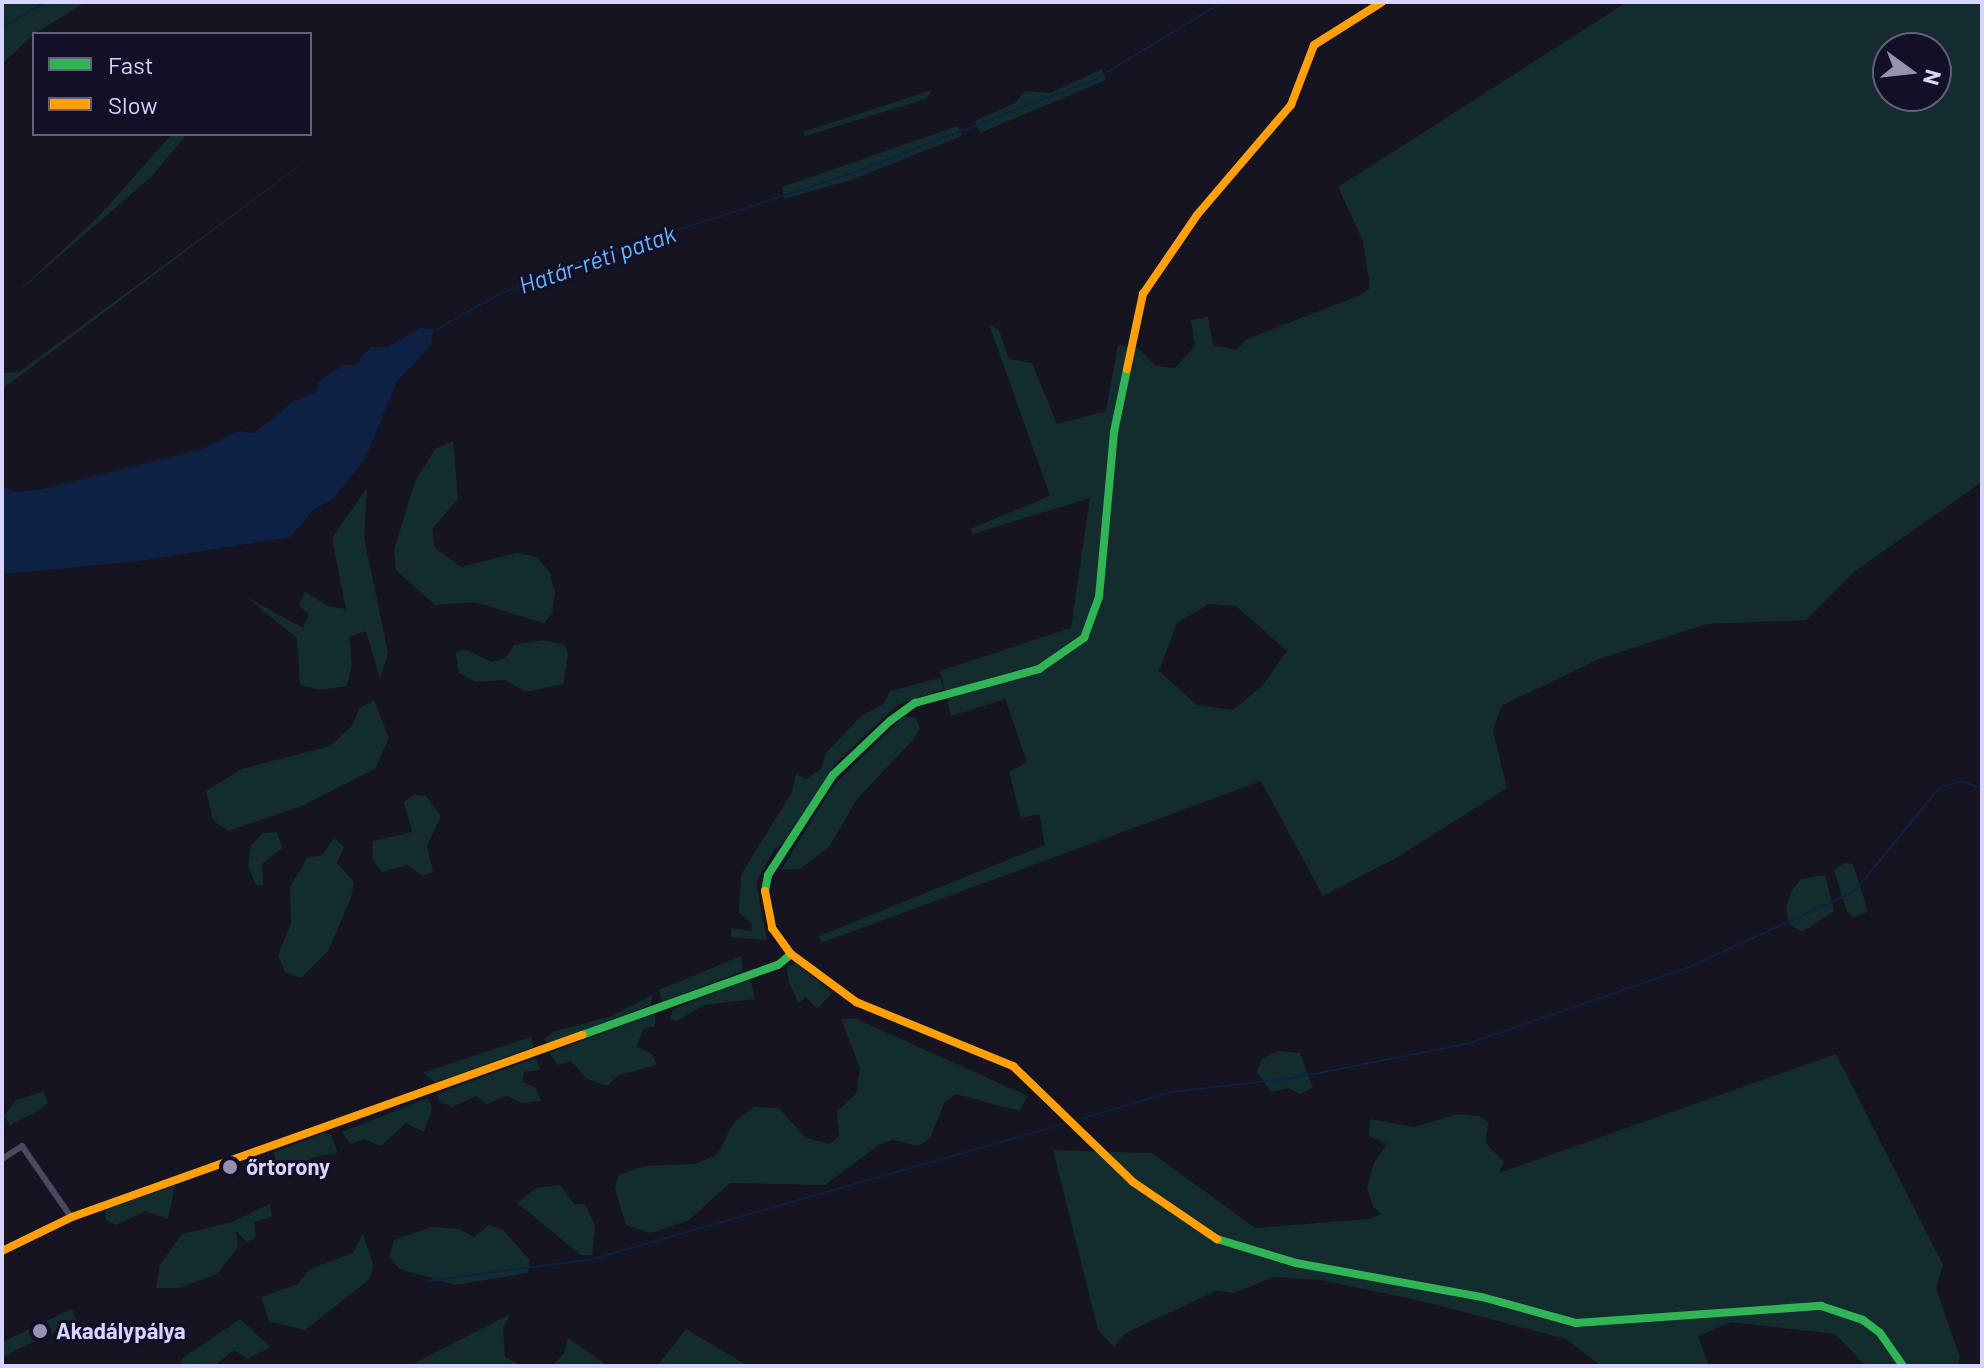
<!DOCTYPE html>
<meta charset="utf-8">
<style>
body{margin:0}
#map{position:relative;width:1984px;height:1368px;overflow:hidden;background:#161421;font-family:Barlow,sans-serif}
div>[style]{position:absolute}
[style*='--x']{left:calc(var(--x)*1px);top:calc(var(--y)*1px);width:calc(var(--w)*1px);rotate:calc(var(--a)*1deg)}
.green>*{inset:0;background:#132c2d}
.water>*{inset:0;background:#0d2144}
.stream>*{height:2px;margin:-1px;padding:0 1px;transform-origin:1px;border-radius:1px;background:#0d2144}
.street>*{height:6px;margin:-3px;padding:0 3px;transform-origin:3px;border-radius:3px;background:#4a4962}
.fast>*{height:8px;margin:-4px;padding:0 4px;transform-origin:4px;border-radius:4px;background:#30b455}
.slow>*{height:8px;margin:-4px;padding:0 4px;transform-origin:4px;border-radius:4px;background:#ff9f0a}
.dots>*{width:22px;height:22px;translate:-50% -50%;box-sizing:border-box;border:4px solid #130f26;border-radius:50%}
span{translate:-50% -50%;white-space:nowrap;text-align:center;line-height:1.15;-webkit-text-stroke:6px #130f26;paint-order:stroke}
.poi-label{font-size:22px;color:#d9d4ff;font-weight:700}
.left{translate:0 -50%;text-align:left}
.water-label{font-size:24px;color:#62b6ff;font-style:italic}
.frame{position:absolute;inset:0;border:4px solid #d9d4ff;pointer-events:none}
.legend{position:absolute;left:32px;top:32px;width:280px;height:104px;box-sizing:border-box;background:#130f26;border:2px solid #625e7d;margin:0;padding:10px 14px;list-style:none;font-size:24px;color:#d9d4ff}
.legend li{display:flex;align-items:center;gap:16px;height:40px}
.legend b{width:40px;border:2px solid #625e7d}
.north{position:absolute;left:1872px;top:32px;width:80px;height:80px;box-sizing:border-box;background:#130f26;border:2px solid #625e7d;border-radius:50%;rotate:105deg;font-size:22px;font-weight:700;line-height:32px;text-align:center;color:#d9d4ff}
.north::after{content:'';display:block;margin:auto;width:28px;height:36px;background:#9591b1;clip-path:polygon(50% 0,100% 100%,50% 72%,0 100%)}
</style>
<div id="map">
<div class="green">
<div style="clip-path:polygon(2px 2px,86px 2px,34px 34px,2px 64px)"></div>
<div style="clip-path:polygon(evenodd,1627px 2px,1982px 2px,1982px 482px,1854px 572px,1806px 620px,1707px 624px,1599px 659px,1501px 706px,1493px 731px,1507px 788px,1396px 858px,1323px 896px,1261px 781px,821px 943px,819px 936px,1045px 845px,1039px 814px,1021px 818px,1009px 772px,1027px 762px,1005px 699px,951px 716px,940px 671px,1071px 628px,1090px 498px,973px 534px,970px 529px,1050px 496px,989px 324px,999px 330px,1009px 359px,1032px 363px,1057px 424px,1106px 411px,1118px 345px,1138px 348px,1156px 366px,1175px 368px,1195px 346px,1191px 320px,1208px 317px,1213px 345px,1236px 350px,1247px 339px,1361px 295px,1370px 288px,1363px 241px,1338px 187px,1627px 2px,1888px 48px,1936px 48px,1936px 96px,1888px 96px,1888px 48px,1627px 2px,1209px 604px,1236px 606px,1287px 651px,1262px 686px,1233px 710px,1197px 705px,1159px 671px,1177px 623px,1209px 604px)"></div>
<div style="clip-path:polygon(1102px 69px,1106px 80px,980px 133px,975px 121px,1015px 103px,1025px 91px,1050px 93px)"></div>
<div style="clip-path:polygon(932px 90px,926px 99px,805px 136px,803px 132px)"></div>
<div style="clip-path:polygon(958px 126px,962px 136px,854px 179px,784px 199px,782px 187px)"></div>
<div style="clip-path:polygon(172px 134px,187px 134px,152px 176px,10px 299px,99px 216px)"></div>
<div style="clip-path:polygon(335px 139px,5px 387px,2px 385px,5px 373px,19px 372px)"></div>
<div style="clip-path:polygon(453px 441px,458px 499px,432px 529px,435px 548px,461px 567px,517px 553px,537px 557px,550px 573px,555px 593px,552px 614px,544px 623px,474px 602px,435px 605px,396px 570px,394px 550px,415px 482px,435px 449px)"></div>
<div style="clip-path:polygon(367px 488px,364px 537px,388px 653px,380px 679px,366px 631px,349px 637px,352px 665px,347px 686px,320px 690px,300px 685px,297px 638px,246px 597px,303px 628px,309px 615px,299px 605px,305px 592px,328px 606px,346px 609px,332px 538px)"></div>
<div style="clip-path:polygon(543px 640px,565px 645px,568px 654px,563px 684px,525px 692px,506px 680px,476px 682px,459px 673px,456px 653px,464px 649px,492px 662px,505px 658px,514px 645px)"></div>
<div style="clip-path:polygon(940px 678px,944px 689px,897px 705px,835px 764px,785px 842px,774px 850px,756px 882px,767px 940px,731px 937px,731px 928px,751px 931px,752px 924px,739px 912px,741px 875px,792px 792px,796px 774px,806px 779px,821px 769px,826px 753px,860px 717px,883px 704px,890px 691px)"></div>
<div style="clip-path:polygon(374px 700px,389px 738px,375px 769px,302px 806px,228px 831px,213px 820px,206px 791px,242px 769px,330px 746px,352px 726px,359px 709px)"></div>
<div style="clip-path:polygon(904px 716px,916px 718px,920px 728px,913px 740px,857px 799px,829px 847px,800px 869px,781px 870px,833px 786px)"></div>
<div style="clip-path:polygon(414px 795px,426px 796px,441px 816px,427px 846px,433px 872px,422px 876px,408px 865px,382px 872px,372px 859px,373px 841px,412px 832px,404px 802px)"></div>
<div style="clip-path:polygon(277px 832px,282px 848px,262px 864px,263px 885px,256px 885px,248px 866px,251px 845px,263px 833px)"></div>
<div style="clip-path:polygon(334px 838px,344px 847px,337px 863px,354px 882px,351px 898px,328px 951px,301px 978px,285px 972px,278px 955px,291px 924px,290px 887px,307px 858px,322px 855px)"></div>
<div style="clip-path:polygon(1844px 863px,1853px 864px,1868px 912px,1853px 917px,1847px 912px,1834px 870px)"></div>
<div style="clip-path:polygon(1825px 875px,1834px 911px,1802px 932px,1789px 924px,1786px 906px,1793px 889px,1801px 879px)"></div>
<div style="clip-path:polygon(741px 956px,743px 971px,662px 1002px,659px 990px)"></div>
<div style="clip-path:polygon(796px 963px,832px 993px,817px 1009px,806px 997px,799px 1003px,789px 983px,786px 967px)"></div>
<div style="clip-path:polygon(750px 979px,755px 999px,704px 1005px,677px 1021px,670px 1019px,673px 1009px)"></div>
<div style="clip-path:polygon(652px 995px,651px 1005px,549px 1043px,544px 1039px,553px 1032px,611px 1016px)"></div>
<div style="clip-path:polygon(655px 1014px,655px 1026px,644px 1028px,636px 1047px,652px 1054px,657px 1065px,619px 1075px,607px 1086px,587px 1079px,571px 1061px,558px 1065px,549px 1053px)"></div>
<div style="clip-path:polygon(854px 1018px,1028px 1096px,1019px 1111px,956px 1094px,945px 1102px,930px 1138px,919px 1146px,893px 1140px,880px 1144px,825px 1185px,730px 1183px,689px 1220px,651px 1233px,626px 1225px,615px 1188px,619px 1175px,644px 1166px,694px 1164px,717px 1155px,734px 1122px,754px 1107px,779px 1108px,806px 1138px,830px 1144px,839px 1136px,837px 1111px,856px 1094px,860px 1068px,841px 1019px)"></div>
<div style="clip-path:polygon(531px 1037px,534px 1047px,456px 1075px,435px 1082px,423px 1073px)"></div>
<div style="clip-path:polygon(1278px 1051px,1300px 1053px,1313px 1088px,1300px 1094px,1288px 1088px,1271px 1092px,1257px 1072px,1262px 1059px)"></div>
<div style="clip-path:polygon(1836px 1054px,1943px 1265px,1936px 1288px,1960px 1358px,1957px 1366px,1866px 1366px,1835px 1334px,1731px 1322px,1698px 1336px,1709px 1366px,1601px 1366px,1566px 1339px,1430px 1303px,1321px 1280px,1273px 1277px,1234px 1293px,1216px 1291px,1126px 1333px,1114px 1347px,1098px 1330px,1053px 1150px,1152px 1153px,1255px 1228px,1368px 1219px,1382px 1214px,1373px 1207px,1367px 1188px,1374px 1163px,1387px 1144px,1369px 1136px,1370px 1119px,1414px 1127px,1458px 1114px,1478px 1116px,1489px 1122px,1485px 1142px,1504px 1162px,1499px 1173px)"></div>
<div style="clip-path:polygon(536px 1058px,540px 1070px,524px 1072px,522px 1082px,535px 1087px,541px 1101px,522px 1103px,507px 1096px,486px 1104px,476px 1096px,452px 1107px,440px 1102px,437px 1095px,447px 1090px)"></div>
<div style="clip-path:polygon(44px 1091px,48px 1103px,40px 1110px,10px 1125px,4px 1116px,16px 1100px)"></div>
<div style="clip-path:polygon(428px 1098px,432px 1108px,424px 1132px,406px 1123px,381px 1146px,363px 1139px,350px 1144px,342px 1132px)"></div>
<div style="clip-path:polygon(324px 1133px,331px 1135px,338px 1153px,314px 1157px,295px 1169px,287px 1160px,275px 1161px,274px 1152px)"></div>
<div style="clip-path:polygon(175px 1185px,168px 1219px,145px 1211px,116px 1225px,106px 1220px,106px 1210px)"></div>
<div style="clip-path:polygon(560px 1185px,574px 1204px,585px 1204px,595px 1226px,592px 1255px,581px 1255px,517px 1203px,536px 1188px)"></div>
<div style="clip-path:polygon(270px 1204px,272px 1217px,254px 1222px,256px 1238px,247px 1242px,236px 1231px,238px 1247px,217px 1274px,179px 1288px,156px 1288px,160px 1265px,182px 1234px,232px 1222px)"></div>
<div style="clip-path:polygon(489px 1225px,503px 1230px,530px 1260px,528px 1273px,455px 1285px,400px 1269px,389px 1257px,394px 1240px,432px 1227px,459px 1229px,474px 1237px)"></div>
<div style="clip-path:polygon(363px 1234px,373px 1264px,370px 1279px,305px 1330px,269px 1321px,261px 1297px,298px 1284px,310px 1269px,353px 1253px)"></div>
<div style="clip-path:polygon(72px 1309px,77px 1321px,2px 1357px,2px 1342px)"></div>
<div style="clip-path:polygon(510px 1314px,503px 1328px,505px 1357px,522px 1366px,409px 1366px)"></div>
<div style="clip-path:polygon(240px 1319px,271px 1347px,247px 1359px,234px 1350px,214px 1366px,180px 1366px,183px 1358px)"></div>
<div style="clip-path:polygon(686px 1329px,748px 1366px,657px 1366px)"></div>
<div style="clip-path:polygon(568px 1338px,605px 1364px,611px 1366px,552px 1366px,564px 1353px)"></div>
</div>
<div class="water">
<div style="clip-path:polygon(420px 328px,434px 330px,430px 346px,397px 381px,366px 457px,334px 498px,313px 510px,290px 537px,139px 561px,2px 574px,2px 486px,17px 492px,44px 489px,199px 450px,240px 431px,254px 433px,293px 402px,317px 391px,318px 382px,343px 365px,355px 365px,371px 347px,388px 347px)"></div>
</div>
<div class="stream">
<div style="--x:2;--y:28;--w:50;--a:-31.2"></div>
<div style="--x:432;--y:332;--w:76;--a:-29.3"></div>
<div style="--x:498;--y:295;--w:81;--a:-22.5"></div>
<div style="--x:573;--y:264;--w:291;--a:-18"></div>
<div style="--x:850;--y:174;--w:264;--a:-21.1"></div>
<div style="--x:1096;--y:79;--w:148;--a:-31.4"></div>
<div style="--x:1084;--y:1118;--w:91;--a:-16.6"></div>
<div style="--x:1171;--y:1092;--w:124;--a:-6.5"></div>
<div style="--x:1294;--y:1078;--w:179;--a:-11.2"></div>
<div style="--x:1470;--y:1043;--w:230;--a:-19.1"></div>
<div style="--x:1687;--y:968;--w:183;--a:-24.5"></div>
<div style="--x:1854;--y:892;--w:134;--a:-50.7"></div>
<div style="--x:1939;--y:788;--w:24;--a:-17"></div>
<div style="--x:1962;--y:781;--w:22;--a:22"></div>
<div style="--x:427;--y:1281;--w:167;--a:-7.5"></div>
<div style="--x:593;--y:1259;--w:492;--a:-16"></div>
</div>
<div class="street">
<div style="--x:2;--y:1159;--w:24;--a:-33"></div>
<div style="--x:22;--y:1146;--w:86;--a:55.4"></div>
</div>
<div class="fast">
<div style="--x:765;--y:891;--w:16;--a:-79"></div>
<div style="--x:768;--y:875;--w:119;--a:-57"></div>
<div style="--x:833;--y:775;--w:79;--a:-43.5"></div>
<div style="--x:890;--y:721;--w:31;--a:-36"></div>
<div style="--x:915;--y:703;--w:129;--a:-15.3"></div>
<div style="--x:1039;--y:669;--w:55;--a:-34.6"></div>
<div style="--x:1084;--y:638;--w:44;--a:-69.9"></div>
<div style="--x:1099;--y:597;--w:166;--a:-84.8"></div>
<div style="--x:1114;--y:432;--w:64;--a:-78.3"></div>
<div style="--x:582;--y:1035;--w:208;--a:-19.7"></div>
<div style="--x:778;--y:965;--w:17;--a:-40"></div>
<div style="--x:1217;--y:1239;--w:83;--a:16.9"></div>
<div style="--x:1296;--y:1263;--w:189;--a:10.4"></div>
<div style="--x:1482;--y:1297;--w:98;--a:15.5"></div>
<div style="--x:1576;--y:1323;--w:246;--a:-4"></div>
<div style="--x:1821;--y:1306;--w:44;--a:18.4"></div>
<div style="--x:1863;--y:1320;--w:21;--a:37"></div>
<div style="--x:1880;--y:1333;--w:40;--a:55.1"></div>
</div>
<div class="slow">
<div style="--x:1127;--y:369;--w:77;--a:-78"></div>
<div style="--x:1143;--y:294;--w:96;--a:-55.6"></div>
<div style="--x:1197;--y:215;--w:145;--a:-49.5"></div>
<div style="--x:1291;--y:105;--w:64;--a:-69"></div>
<div style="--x:1314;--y:45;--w:80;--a:-32.3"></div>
<div style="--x:765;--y:891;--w:38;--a:79"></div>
<div style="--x:772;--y:928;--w:32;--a:54"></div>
<div style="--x:791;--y:954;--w:81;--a:36.4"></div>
<div style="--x:856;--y:1002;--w:170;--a:22.2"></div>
<div style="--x:1013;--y:1066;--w:167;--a:44"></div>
<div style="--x:1133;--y:1182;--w:102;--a:34.2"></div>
<div style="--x:2;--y:1251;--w:78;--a:-25.9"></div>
<div style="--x:72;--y:1217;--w:542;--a:-19.64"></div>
</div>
<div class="dots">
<div style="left:230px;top:1167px;background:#9591b1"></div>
<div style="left:40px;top:1331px;background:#9591b1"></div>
</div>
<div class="poi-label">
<span class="left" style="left:246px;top:1167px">őrtorony</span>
<span class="left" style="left:56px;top:1331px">Akadálypálya</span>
</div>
<div class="water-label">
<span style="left:597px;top:259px;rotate:-19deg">Határ-réti patak</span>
</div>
<div class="frame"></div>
<ul class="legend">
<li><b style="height:10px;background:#30b455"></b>Fast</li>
<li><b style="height:10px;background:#ff9f0a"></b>Slow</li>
</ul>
<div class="north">N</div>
</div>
